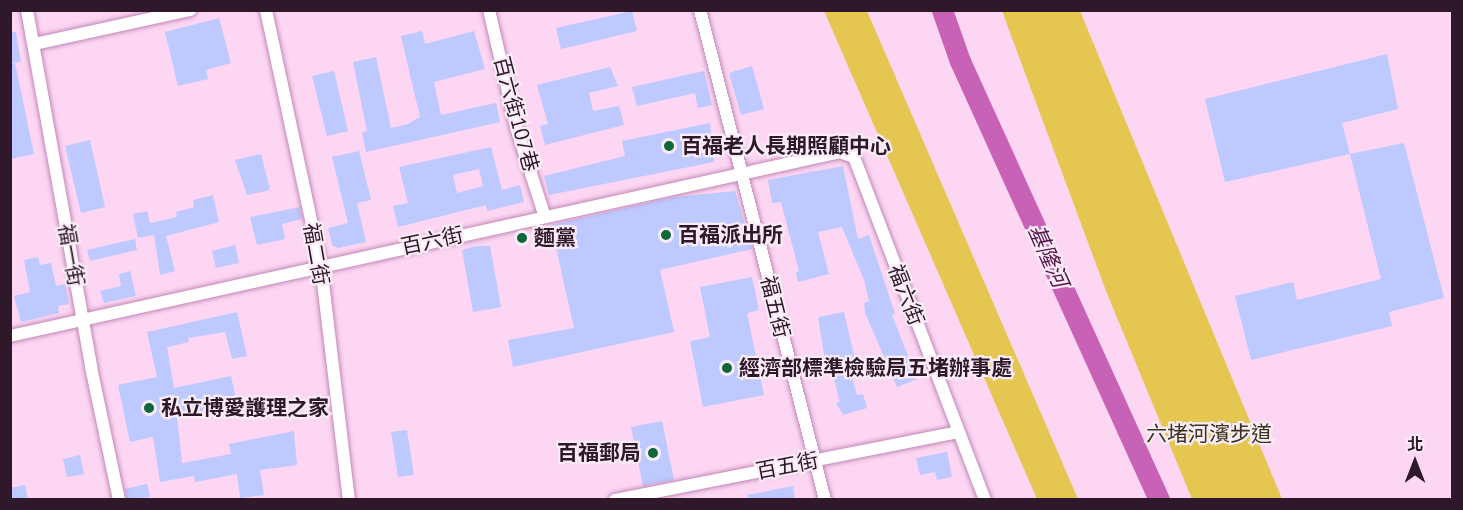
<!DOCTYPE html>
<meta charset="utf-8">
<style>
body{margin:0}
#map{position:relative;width:1463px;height:510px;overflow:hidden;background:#fcd6f3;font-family:"PT Sans","Noto Sans TC",sans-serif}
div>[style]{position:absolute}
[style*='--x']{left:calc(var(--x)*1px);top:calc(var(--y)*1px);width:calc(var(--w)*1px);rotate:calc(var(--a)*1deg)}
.green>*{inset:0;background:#e5c650}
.river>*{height:21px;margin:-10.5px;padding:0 10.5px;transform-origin:10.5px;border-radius:10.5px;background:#c862b6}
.building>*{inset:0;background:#bdc9ff}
.roads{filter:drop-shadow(0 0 2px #c287b6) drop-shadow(0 0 2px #c287b6)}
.minor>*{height:12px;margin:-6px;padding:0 6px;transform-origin:6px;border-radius:6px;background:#fff}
.dots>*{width:16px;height:16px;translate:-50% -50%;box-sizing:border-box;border:3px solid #f9ecf6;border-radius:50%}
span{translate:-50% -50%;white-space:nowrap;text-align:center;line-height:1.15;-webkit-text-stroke:4.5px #f9ecf6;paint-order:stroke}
.street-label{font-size:21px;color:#2e182a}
.poi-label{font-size:21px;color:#2e182a;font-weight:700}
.left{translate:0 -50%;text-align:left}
.right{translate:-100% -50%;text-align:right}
.park-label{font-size:21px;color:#3b341c}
.water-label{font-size:22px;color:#57174e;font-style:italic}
.frame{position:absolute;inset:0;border:12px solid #2e182a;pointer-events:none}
.north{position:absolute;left:1385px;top:432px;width:60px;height:60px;-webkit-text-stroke:4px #f9ecf6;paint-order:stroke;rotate:0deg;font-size:16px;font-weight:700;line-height:24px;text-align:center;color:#2e182a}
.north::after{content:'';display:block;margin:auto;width:21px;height:27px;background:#2e182a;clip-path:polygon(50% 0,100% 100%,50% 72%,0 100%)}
</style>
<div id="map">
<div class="green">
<div style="clip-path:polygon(824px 11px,867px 11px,1078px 499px,1037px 499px)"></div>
<div style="clip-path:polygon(1002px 11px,1080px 11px,1282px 499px,1192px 499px,1106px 291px)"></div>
</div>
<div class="river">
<div style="--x:942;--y:10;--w:54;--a:70.6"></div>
<div style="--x:960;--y:61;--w:482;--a:65.6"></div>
</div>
<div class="building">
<div style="clip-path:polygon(632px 11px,637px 31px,561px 49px,556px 28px)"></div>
<div style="clip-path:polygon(219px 18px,231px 63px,206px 70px,208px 79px,178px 86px,165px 32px)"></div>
<div style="clip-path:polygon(422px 31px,425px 44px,474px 31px,485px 69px,434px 82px,441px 115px,496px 103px,500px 122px,366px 152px,362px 132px,367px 131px,353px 62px,376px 57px,391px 128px,408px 124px,420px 117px,401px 36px)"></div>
<div style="clip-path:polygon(10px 32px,16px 32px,21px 62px,10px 63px)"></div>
<div style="clip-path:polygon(1387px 54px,1398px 109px,1342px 123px,1350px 154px,1225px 182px,1205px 99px)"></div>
<div style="clip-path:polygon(15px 63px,34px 154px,10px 159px,10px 64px)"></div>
<div style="clip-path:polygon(752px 66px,764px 109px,741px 115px,729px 73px)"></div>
<div style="clip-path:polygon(610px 67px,618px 86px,589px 93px,593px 111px,619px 106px,624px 125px,545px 145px,540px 126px,548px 124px,537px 85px)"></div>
<div style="clip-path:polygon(334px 71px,348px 131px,327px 136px,312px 76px)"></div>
<div style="clip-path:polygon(704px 71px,712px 105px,698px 108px,695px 93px,637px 106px,632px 87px)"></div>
<div style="clip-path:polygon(710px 123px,714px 162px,549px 195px,544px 176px,625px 156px,622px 141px)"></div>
<div style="clip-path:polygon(90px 140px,105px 207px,81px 213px,65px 146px)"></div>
<div style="clip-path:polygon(1404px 143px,1444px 298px,1389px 312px,1392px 326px,1251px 360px,1235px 296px,1293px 282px,1297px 300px,1381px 279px,1350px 154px)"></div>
<div style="clip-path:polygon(evenodd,491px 147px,502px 190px,520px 185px,524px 202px,487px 211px,486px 205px,398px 227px,393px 206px,408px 203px,399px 167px,491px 147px,479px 169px,483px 186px,457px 193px,453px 175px,479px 169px)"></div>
<div style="clip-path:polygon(359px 151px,371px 200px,357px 203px,366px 242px,338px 248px,332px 245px,328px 228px,348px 223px,332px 157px)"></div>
<div style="clip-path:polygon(261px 154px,270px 190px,247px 195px,235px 160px)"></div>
<div style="clip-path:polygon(843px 166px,858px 239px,869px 235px,895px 314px,892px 315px,917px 379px,897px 387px,865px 313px,864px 303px,869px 301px,864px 280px,842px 227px,818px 232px,829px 274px,798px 282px,796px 272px,799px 271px,781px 202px,772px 203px,768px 180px)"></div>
<div style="clip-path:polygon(735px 191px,752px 249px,660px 270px,674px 332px,513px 367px,508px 340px,574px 328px,551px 225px,674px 197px)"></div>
<div style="clip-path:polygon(213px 195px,219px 222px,166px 236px,175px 271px,160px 275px,154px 235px,138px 238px,133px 214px,147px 211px,150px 223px,177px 217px,176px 212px,194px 207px,193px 200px)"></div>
<div style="clip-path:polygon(300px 207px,302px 219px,282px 224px,285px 239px,257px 245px,250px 217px)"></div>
<div style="clip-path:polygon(135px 239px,137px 250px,90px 261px,87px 250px)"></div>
<div style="clip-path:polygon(235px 245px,239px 263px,216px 268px,212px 251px)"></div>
<div style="clip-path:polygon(476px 246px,490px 246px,501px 307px,473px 312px,462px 250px)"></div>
<div style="clip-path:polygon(38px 257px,40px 265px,51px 263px,56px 286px,65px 284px,69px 304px,58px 306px,59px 313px,21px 322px,14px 296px,30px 292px,24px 260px)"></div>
<div style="clip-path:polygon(130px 271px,136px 296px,104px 303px,100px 291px,121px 286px,119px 274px)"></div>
<div style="clip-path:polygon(752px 277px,759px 310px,747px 313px,764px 395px,703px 407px,690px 341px,710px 337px,700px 287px)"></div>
<div style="clip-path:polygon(237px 312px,247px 356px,232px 359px,225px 332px,188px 338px,189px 342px,167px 347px,174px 388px,231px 376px,237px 404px,177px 416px,182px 463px,231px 454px,229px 444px,294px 431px,297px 465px,260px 470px,264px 495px,240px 498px,237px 474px,195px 482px,194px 476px,160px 482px,153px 437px,130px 442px,118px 385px,157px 377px,147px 332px)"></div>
<div style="clip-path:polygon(844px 312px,856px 364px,849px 366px,857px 395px,863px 394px,867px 408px,843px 415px,836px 403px,840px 402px,831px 368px,827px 369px,825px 361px,818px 317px)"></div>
<div style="clip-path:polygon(662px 421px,674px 480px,643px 486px,631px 427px)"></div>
<div style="clip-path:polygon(407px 430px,414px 475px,398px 477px,391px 432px)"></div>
<div style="clip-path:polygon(947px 452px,952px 477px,937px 480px,935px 472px,920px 475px,916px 458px)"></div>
<div style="clip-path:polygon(80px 455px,84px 474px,67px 477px,63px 459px)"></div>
<div style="clip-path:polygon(147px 484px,150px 497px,127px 500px,125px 489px)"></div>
<div style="clip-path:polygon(25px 485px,28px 500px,10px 500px,10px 488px)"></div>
<div style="clip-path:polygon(793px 486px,795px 500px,748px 500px,747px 495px)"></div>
</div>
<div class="roads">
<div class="minor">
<div style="--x:27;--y:10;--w:363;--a:79.8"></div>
<div style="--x:91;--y:367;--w:136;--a:78.1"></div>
<div style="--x:266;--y:10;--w:262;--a:77.9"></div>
<div style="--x:321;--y:266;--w:236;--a:83.2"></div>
<div style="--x:489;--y:10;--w:123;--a:76.9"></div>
<div style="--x:517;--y:130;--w:91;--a:72.2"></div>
<div style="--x:700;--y:10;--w:506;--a:75.69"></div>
<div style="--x:34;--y:44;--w:160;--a:-12.3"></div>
<div style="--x:10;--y:336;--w:850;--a:-12.5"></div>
<div style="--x:840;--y:152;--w:15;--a:20"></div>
<div style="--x:854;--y:157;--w:367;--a:69.1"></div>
<div style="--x:615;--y:500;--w:350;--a:-11.2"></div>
</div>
</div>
<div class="dots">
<div style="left:669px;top:146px;background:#0d6739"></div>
<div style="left:666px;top:235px;background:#0d6739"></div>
<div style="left:522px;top:238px;background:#0d6739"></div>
<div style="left:727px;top:368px;background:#0d6739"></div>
<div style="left:149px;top:408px;background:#0d6739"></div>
<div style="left:653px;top:453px;background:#0d6739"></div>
</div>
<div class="street-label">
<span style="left:516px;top:114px;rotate:75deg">百六街107巷</span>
<span style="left:432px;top:241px;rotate:-12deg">百六街</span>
<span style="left:316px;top:254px;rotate:80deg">福二街</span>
<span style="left:71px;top:255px;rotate:80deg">福一街</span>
<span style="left:906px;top:295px;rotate:69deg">福六街</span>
<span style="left:775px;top:307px;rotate:76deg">福五街</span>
<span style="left:787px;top:466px;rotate:-11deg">百五街</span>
</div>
<div class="poi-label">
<span class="left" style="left:681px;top:146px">百福老人長期照顧中心</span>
<span class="left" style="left:678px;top:235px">百福派出所</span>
<span class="left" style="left:534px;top:238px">麵黨</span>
<span class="left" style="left:739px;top:368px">經濟部標準檢驗局五堵辦事處</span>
<span class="left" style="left:161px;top:408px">私立博愛護理之家</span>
<span class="right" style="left:641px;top:453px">百福郵局</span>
</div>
<div class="park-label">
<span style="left:1209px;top:434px">六堵河濱步道</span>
</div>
<div class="water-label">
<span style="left:1048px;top:256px;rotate:66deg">基隆河</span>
</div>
<div class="frame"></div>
<div class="north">北</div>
</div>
